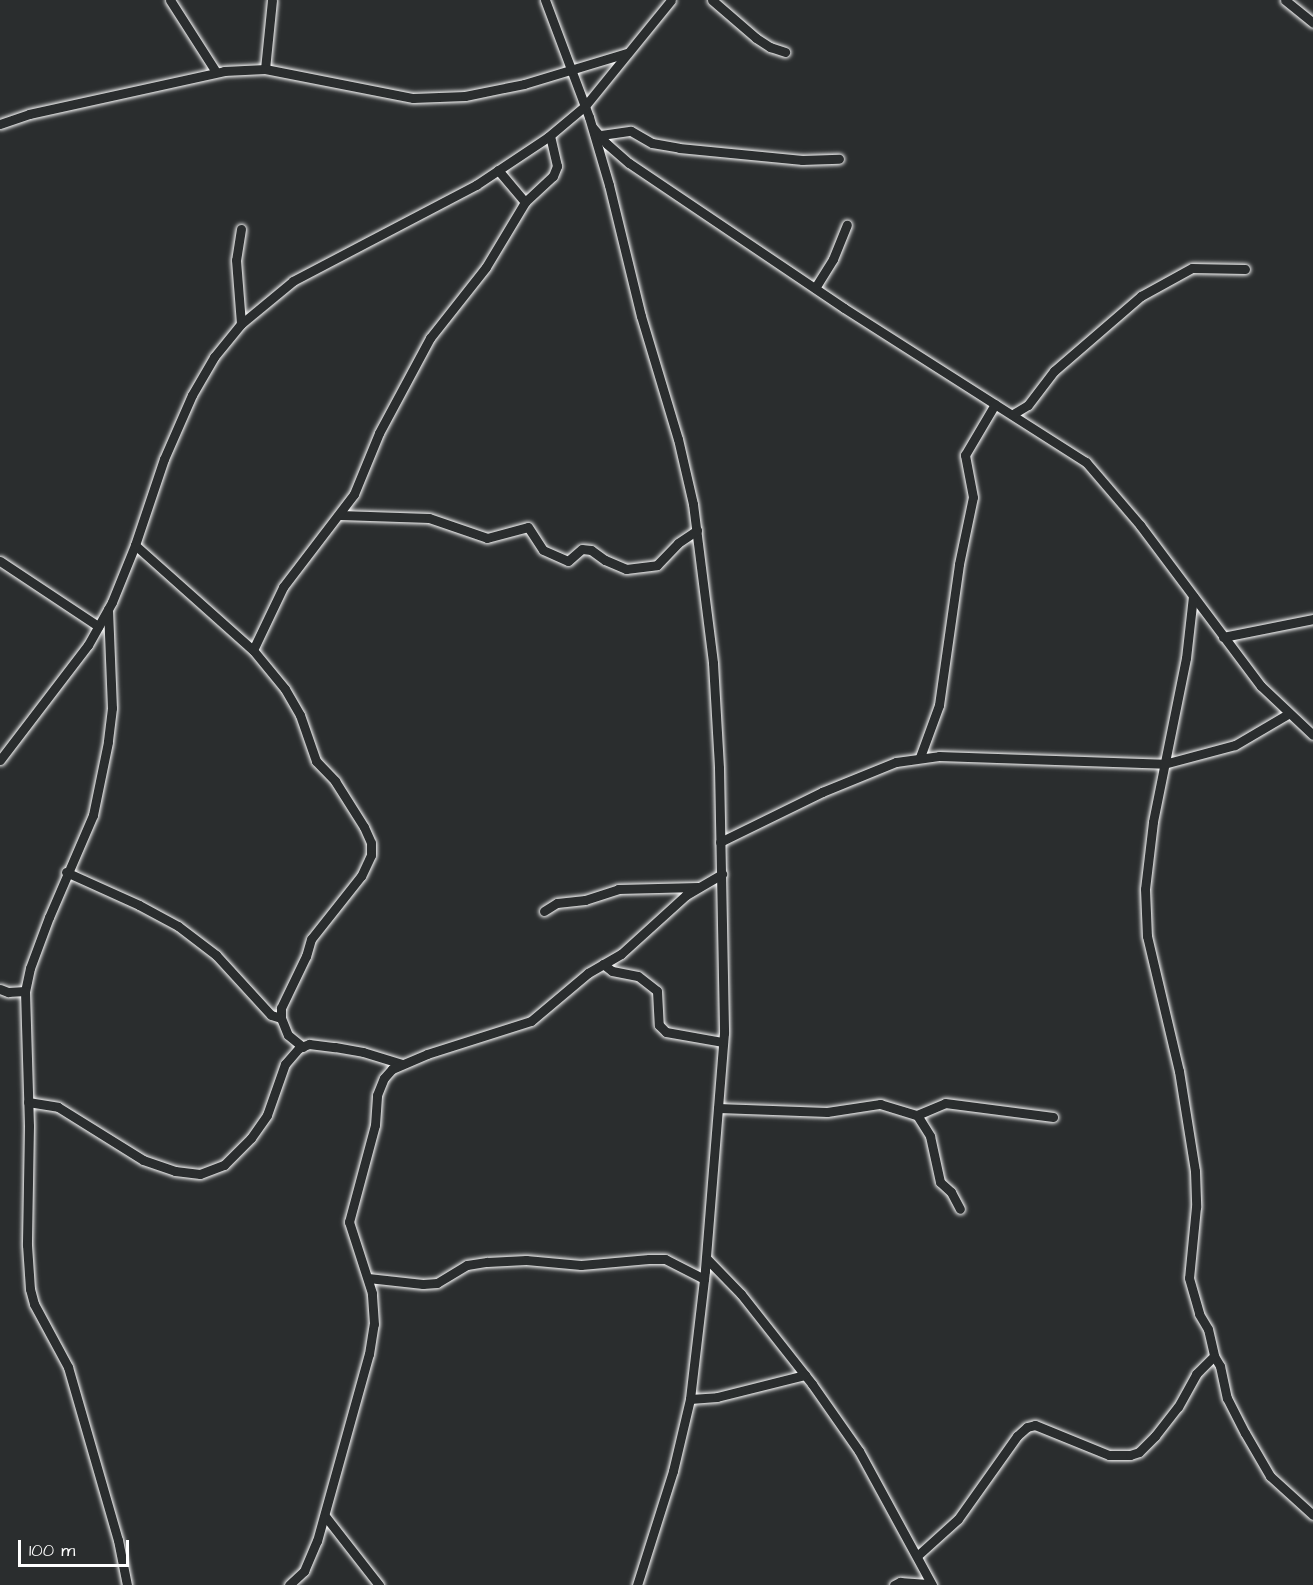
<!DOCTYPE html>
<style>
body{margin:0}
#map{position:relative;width:1313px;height:1585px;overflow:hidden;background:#2a2d2e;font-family:"Architects Daughter",sans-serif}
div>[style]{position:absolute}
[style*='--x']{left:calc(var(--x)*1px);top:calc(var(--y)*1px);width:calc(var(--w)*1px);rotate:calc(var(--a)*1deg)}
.roads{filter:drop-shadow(0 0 2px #fff) drop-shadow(0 0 2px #fff)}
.minor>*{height:9px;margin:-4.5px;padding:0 4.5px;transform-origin:4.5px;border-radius:4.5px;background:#2a2d2e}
span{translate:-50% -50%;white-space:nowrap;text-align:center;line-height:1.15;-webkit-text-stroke:6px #2a2d2e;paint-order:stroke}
.scale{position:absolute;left:18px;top:1540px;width:111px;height:27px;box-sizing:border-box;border:3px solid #fff;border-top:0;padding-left:8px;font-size:18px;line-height:21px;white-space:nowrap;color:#fff;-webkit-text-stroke:4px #2a2d2e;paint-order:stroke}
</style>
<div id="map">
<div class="roads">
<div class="minor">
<div style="--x:170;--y:0;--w:85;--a:57.4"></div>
<div style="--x:545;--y:0;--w:125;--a:69.4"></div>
<div style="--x:589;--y:117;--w:71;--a:73.6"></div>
<div style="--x:609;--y:185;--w:135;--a:76.3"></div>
<div style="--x:641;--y:316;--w:128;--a:73.3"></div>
<div style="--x:678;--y:439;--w:67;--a:77"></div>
<div style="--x:693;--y:504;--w:160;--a:82.8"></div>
<div style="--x:713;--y:663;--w:105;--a:86.7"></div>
<div style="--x:719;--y:768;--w:265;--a:88.9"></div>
<div style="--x:724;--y:1033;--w:239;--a:94.6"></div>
<div style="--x:705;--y:1271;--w:129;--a:96.7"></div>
<div style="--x:690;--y:1399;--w:74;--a:103.3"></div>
<div style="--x:673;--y:1471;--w:120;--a:107.5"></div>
<div style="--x:712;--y:0;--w:58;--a:40.8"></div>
<div style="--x:756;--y:38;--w:17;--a:33"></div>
<div style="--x:770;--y:47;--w:16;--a:18"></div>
<div style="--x:1285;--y:0;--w:36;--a:39"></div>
<div style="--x:265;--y:69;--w:69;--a:-84.2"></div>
<div style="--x:0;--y:124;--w:31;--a:-19"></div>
<div style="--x:29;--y:114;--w:200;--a:-12.4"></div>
<div style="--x:224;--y:71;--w:41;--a:-2.8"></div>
<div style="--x:265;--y:69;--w:151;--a:11.1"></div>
<div style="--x:413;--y:98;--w:52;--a:-2.2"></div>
<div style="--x:465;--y:96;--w:60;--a:-11.5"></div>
<div style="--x:524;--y:84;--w:108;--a:-16.8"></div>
<div style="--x:593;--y:128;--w:21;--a:49"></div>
<div style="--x:607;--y:144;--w:29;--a:41"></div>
<div style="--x:629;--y:163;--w:259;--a:34"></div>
<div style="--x:844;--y:308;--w:287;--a:32.5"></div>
<div style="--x:1086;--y:462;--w:83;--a:49.4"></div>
<div style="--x:1140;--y:525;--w:201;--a:53.1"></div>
<div style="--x:1261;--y:686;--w:71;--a:43.3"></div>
<div style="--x:601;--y:135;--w:30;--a:-8"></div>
<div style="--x:631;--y:131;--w:24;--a:30"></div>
<div style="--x:652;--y:143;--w:27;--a:10"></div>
<div style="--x:679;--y:148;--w:124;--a:5.6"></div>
<div style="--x:802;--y:160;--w:37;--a:-2"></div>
<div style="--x:498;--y:170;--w:42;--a:49.8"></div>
<div style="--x:241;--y:229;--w:31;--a:99"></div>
<div style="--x:236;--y:260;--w:64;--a:85.5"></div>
<div style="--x:815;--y:288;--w:34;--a:-58"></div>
<div style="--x:833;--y:259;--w:37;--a:-68"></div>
<div style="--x:1013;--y:414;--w:17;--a:-31"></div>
<div style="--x:1028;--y:405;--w:43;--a:-52.6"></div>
<div style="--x:1054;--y:371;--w:115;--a:-40.8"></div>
<div style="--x:1141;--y:296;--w:58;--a:-28.8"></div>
<div style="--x:1192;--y:268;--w:53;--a:1.1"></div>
<div style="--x:340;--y:515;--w:89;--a:1.9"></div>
<div style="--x:429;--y:518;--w:61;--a:19"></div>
<div style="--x:487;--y:538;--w:42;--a:-15"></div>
<div style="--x:528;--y:527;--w:27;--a:57"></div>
<div style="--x:543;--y:550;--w:27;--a:24"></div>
<div style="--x:568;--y:561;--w:18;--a:-41"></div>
<div style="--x:582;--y:549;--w:9;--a:6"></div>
<div style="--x:591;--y:550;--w:17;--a:36"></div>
<div style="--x:605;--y:560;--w:23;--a:23"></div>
<div style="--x:626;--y:569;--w:31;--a:-7"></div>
<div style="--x:657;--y:565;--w:30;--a:-46"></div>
<div style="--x:678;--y:543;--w:23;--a:-34"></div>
<div style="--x:135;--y:545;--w:158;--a:41.7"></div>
<div style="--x:253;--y:650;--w:50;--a:50.6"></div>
<div style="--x:285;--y:689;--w:30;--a:60"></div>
<div style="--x:300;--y:715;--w:49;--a:70.8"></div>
<div style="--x:316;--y:761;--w:28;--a:46"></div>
<div style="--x:335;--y:781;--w:54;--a:57.8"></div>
<div style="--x:364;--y:827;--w:17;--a:66"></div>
<div style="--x:371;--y:843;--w:12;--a:90"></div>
<div style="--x:371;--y:855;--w:23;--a:115"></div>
<div style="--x:361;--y:876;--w:80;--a:128.4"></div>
<div style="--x:311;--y:939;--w:18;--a:106"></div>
<div style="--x:306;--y:956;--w:58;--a:115.7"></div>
<div style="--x:281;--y:1008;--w:10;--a:90"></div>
<div style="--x:281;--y:1018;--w:18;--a:68"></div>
<div style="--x:288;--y:1035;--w:19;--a:39"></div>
<div style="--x:0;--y:561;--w:118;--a:33.6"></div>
<div style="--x:1193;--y:596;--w:62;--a:96.4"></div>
<div style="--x:1186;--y:658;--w:167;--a:101.4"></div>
<div style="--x:1153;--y:822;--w:67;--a:96.8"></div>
<div style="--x:1145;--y:889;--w:47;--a:87.6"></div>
<div style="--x:1147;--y:936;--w:139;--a:76.7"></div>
<div style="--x:1179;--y:1071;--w:101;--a:80.9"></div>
<div style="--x:1195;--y:1171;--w:36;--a:88"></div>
<div style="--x:1196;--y:1207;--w:71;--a:95.6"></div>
<div style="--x:1189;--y:1278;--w:37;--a:74"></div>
<div style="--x:1199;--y:1314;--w:17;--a:59"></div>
<div style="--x:1208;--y:1329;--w:28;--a:77"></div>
<div style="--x:1214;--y:1356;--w:12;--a:59"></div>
<div style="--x:1220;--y:1366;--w:33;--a:78"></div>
<div style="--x:1227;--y:1398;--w:39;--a:63"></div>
<div style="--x:1245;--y:1433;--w:50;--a:59.8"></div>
<div style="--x:1270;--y:1476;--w:58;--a:42.2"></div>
<div style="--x:108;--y:609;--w:99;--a:87.7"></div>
<div style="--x:112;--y:708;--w:34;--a:97"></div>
<div style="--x:108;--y:742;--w:75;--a:101.6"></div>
<div style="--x:93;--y:815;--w:111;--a:113.3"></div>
<div style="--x:49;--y:917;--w:54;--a:110.4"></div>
<div style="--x:30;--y:968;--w:24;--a:102"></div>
<div style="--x:25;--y:991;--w:135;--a:88.3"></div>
<div style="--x:29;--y:1126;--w:119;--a:91"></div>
<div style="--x:27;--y:1245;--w:44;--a:86.1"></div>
<div style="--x:30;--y:1289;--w:16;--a:75"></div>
<div style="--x:34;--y:1304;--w:72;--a:61.6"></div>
<div style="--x:68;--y:1367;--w:180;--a:73.9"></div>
<div style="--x:118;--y:1540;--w:46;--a:78.7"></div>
<div style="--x:1223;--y:637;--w:92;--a:-11.3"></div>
<div style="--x:253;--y:650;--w:70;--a:-64.5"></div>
<div style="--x:283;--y:587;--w:117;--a:-52.6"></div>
<div style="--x:354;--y:494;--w:66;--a:-67.7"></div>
<div style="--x:379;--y:433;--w:108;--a:-61.8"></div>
<div style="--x:430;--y:338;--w:90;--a:-51.7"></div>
<div style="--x:486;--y:267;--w:76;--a:-59"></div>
<div style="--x:525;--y:202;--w:38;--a:-43"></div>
<div style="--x:553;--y:176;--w:11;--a:-68"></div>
<div style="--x:557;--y:166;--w:31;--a:-103"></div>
<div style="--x:920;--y:757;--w:55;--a:-69.9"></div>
<div style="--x:939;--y:705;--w:142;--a:-81.9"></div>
<div style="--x:959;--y:564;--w:68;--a:-78.2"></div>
<div style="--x:973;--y:497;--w:43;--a:-100.8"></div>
<div style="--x:965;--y:455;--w:59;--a:-59.5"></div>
<div style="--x:0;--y:760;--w:145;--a:-52.6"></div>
<div style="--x:88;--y:645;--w:49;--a:-60.8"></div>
<div style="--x:112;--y:602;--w:61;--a:-68"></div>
<div style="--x:135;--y:545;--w:91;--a:-71.4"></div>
<div style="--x:164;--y:459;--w:70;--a:-66.4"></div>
<div style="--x:192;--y:395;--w:44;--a:-59.9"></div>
<div style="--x:214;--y:357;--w:43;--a:-50.7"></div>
<div style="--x:241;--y:324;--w:67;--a:-39.6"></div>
<div style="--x:293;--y:281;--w:207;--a:-27.7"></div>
<div style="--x:476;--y:185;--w:87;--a:-33.7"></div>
<div style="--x:548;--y:137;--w:48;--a:-40"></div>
<div style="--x:585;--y:106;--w:136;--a:-50.9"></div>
<div style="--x:720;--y:842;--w:114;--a:-26.1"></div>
<div style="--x:822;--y:792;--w:80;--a:-22.1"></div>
<div style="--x:896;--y:762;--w:43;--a:-7.9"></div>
<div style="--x:939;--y:756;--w:225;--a:2"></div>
<div style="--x:1164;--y:764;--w:73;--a:-15"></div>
<div style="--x:1235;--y:745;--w:61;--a:-30.3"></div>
<div style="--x:66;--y:872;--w:80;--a:24.3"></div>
<div style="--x:139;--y:905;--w:44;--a:28.3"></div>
<div style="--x:178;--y:926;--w:48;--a:37.3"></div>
<div style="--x:216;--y:955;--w:81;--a:47.5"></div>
<div style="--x:271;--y:1015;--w:10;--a:17"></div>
<div style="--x:544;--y:911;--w:15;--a:-32"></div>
<div style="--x:557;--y:903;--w:28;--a:-6"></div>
<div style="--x:585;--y:900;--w:35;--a:-18"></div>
<div style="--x:618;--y:889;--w:80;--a:-1.4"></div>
<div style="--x:603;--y:964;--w:11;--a:38"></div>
<div style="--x:612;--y:971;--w:26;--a:11"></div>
<div style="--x:638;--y:976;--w:24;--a:38"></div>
<div style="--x:657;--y:991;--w:34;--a:87"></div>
<div style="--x:659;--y:1025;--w:10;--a:45"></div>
<div style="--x:666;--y:1032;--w:58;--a:10"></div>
<div style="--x:0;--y:989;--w:9;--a:21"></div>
<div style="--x:8;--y:992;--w:17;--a:-3"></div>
<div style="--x:28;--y:1102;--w:30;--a:9"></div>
<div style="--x:58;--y:1107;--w:100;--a:31.9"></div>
<div style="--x:143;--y:1160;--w:34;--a:19"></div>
<div style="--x:175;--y:1171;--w:25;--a:7"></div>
<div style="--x:200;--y:1174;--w:26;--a:-21"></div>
<div style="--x:224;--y:1165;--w:38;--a:-45"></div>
<div style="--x:251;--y:1138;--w:28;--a:-55"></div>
<div style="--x:267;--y:1115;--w:54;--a:-70.6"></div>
<div style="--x:285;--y:1064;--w:21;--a:-49"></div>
<div style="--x:299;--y:1048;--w:11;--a:-22"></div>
<div style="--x:309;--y:1044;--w:26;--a:7"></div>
<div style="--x:335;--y:1047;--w:28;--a:10"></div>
<div style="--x:363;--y:1052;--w:41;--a:17.1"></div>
<div style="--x:718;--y:1108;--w:109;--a:2.1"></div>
<div style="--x:827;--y:1112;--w:54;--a:-8.6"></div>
<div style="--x:880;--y:1104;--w:39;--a:17"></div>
<div style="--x:917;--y:1115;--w:25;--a:58"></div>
<div style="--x:930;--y:1136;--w:47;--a:77.7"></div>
<div style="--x:940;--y:1182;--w:15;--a:42"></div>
<div style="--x:951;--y:1192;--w:19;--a:62"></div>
<div style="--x:917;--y:1115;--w:30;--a:-23"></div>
<div style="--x:945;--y:1103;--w:109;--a:7.4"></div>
<div style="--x:706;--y:1258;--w:50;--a:45.8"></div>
<div style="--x:741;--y:1294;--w:115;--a:51.7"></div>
<div style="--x:812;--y:1384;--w:82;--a:55"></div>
<div style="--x:859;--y:1451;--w:153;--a:61.4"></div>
<div style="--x:368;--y:1278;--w:55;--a:6.2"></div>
<div style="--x:423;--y:1284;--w:14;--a:-4"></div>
<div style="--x:437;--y:1283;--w:35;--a:-31"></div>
<div style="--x:467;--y:1265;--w:20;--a:-9"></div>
<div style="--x:487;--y:1262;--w:39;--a:-3"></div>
<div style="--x:526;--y:1260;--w:55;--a:5.2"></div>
<div style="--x:581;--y:1265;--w:68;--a:-5"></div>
<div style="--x:649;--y:1259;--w:16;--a:0"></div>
<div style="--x:665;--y:1259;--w:44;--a:27.1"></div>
<div style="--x:690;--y:1399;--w:27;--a:-4"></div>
<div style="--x:717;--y:1397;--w:91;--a:-14"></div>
<div style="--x:325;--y:1516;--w:88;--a:52"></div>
<div style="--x:917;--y:1556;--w:55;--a:-42.1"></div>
<div style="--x:958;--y:1519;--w:102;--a:-54.6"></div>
<div style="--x:1017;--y:1436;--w:13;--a:-42"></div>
<div style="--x:1027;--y:1427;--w:8;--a:-14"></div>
<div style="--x:1035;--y:1425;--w:80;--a:22.1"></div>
<div style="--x:1109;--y:1455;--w:21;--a:0"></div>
<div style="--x:1130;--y:1455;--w:9;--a:-18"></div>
<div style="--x:1139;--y:1452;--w:23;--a:-45"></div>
<div style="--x:1155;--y:1436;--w:37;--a:-52"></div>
<div style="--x:1178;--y:1407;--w:38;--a:-61"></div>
<div style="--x:1196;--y:1374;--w:25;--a:-45"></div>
<div style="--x:289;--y:1585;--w:21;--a:-43"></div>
<div style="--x:304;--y:1571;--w:33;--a:-67"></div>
<div style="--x:317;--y:1541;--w:194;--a:-74.5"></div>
<div style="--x:369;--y:1354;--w:30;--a:-81"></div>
<div style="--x:374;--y:1324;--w:31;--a:-94"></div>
<div style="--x:372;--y:1293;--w:75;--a:-107.9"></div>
<div style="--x:349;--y:1222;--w:100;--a:-75"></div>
<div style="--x:375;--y:1125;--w:30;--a:-86"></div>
<div style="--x:377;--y:1095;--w:18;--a:-68"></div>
<div style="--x:384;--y:1078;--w:12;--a:-48"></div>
<div style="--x:392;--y:1069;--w:38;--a:-23"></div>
<div style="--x:427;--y:1054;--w:109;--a:-17.6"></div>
<div style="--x:531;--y:1021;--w:75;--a:-40.1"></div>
<div style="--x:588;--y:973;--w:38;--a:-30"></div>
<div style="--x:621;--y:954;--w:88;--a:-42.2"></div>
<div style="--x:686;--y:895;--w:42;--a:-30.3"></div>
<div style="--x:894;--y:1585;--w:7;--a:-27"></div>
<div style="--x:900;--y:1582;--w:31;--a:4"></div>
</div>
</div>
<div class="scale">100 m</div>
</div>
